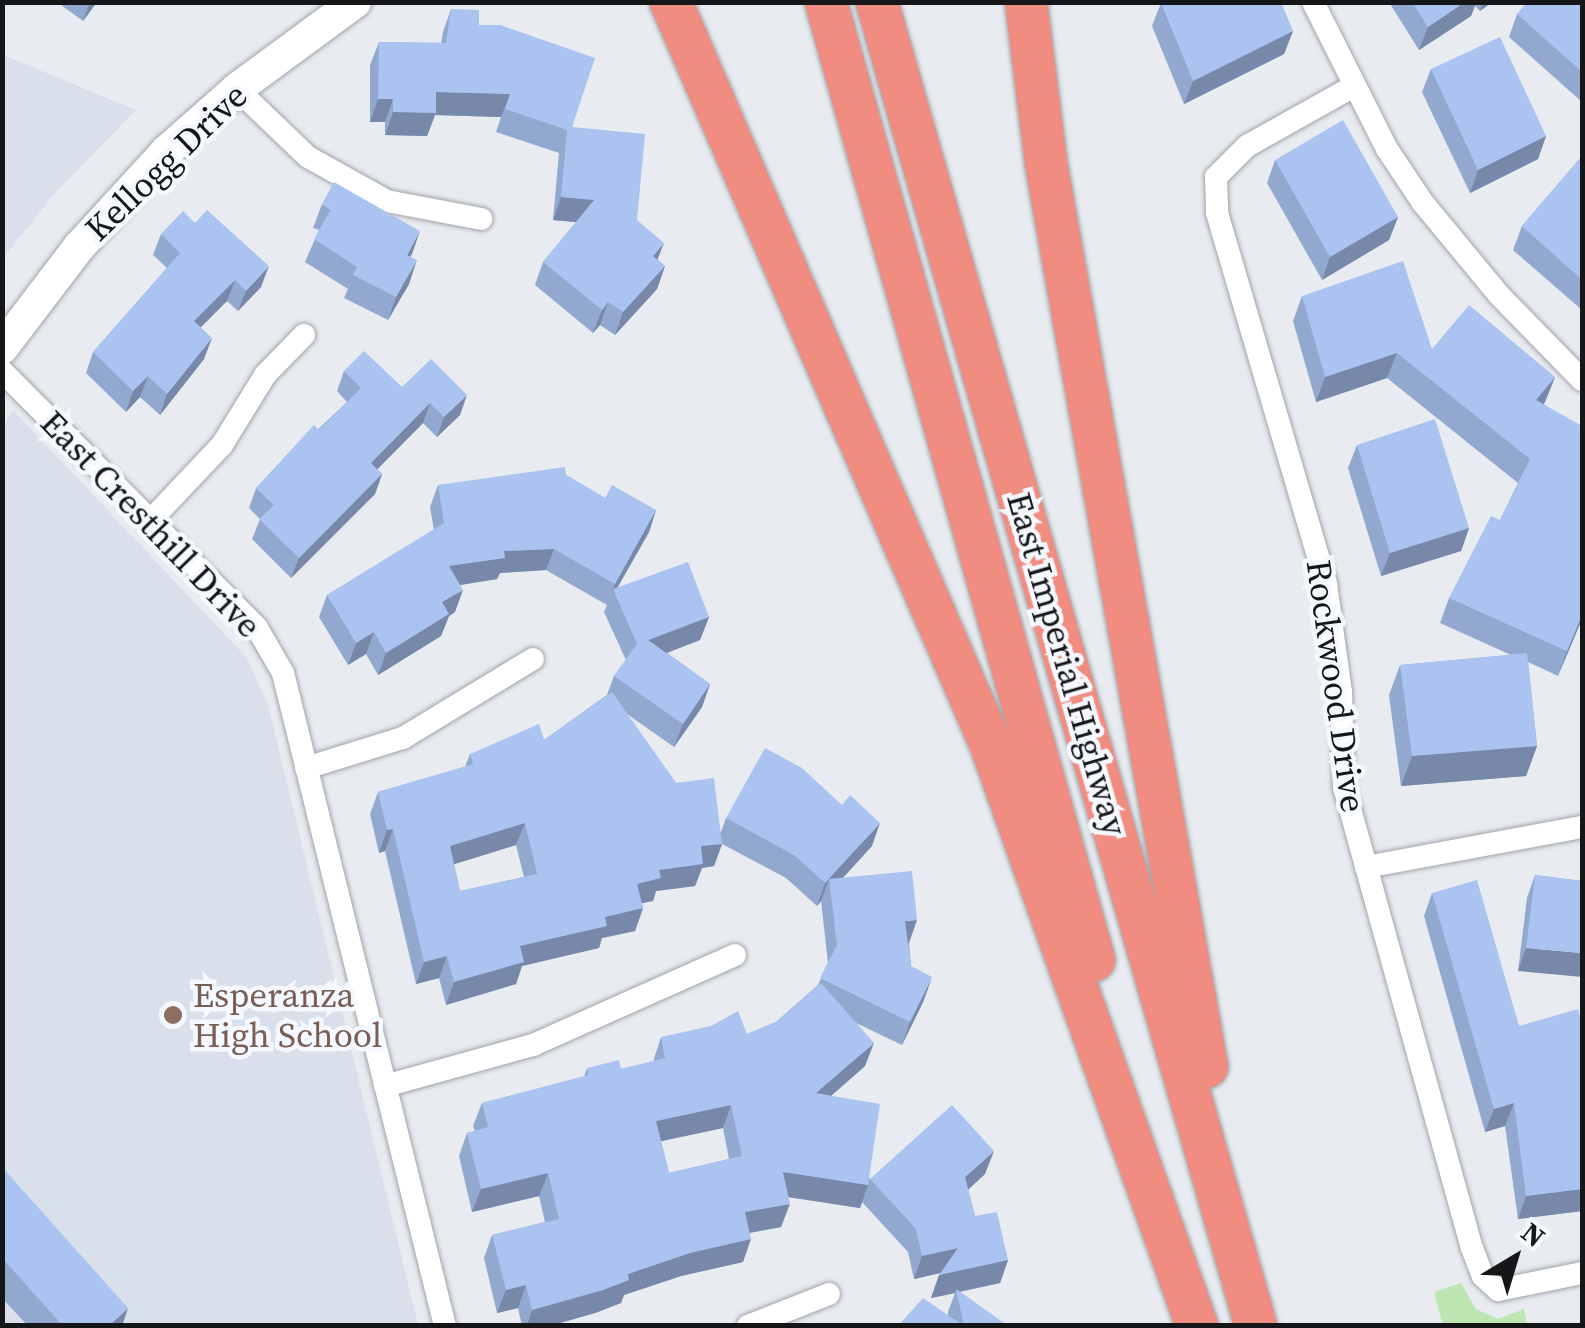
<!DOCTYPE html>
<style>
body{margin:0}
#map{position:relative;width:1585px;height:1328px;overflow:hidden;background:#e8ebf0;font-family:"Source Serif 4",serif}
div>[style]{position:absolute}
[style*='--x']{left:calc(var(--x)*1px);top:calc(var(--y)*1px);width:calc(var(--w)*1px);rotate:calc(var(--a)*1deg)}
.built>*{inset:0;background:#d9e0ec}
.green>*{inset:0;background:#bde6b2}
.roads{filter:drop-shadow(0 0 2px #a1a4a9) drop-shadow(0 0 2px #a1a4a9)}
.street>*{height:22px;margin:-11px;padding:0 11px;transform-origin:11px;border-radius:11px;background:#fff}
.secondary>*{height:32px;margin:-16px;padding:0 16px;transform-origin:16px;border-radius:16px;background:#fff}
.highway>*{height:42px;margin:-21px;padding:0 21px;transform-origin:21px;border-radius:21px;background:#f18d80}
.wall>*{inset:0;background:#92a8cf}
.shaded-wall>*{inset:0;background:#7788a9}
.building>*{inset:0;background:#aac3f1}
.dots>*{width:28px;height:28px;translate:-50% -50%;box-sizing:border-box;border:5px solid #f5f8fe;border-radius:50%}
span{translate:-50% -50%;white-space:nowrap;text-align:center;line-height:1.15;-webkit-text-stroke:9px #f5f8fe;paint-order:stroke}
.street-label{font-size:35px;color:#151618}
.education-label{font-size:35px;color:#785e54}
.left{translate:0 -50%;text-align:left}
.frame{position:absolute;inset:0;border:5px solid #151618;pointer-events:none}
.north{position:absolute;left:1465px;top:1208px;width:100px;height:100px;-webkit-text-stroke:8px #f5f8fe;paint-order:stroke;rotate:38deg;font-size:28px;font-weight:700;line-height:40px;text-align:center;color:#151618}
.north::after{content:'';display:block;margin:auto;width:35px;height:45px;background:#151618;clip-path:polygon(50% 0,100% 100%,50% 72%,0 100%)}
</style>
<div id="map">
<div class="built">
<div style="clip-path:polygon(3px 55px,136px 110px,55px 193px,3px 258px)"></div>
<div style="clip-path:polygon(13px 410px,247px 658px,268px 705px,418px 1325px,3px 1326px,2px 429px)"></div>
</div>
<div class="green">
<div style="clip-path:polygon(1461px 1283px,1476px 1309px,1498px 1319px,1524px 1309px,1527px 1325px,1443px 1325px,1434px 1292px)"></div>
</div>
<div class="roads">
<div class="street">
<div style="--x:1313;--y:2;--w:165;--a:63.3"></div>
<div style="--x:1387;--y:149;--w:65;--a:56.3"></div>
<div style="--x:1423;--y:203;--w:119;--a:50.4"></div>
<div style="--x:1499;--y:295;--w:119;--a:45.7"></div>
<div style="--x:1354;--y:86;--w:123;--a:150.7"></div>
<div style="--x:1247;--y:146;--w:44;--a:135"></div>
<div style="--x:1216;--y:177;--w:36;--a:88"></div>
<div style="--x:1217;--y:213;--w:387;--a:73.6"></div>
<div style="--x:1326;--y:584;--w:109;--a:82.1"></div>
<div style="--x:1341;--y:692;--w:95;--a:88.2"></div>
<div style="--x:1344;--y:787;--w:478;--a:74.5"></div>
<div style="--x:1472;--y:1248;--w:30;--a:69"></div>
<div style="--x:1483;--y:1276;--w:21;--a:43"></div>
<div style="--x:1498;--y:1290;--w:86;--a:-11.4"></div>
<div style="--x:237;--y:89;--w:98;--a:43.8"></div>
<div style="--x:308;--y:157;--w:90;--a:29.1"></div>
<div style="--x:387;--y:201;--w:96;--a:10.8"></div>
<div style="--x:2;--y:371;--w:362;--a:45.2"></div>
<div style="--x:257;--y:628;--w:52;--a:60"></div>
<div style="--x:283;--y:673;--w:673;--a:76.07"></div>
<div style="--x:151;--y:520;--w:103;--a:-46.6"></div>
<div style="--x:222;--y:445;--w:82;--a:-58.4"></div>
<div style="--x:265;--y:375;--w:56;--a:-45.7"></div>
<div style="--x:306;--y:768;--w:102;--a:-17.2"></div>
<div style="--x:403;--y:738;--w:152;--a:-31.3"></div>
<div style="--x:1366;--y:867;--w:220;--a:-10.5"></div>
<div style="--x:385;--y:1086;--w:154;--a:-15.5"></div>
<div style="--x:533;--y:1045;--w:221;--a:-24"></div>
<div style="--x:748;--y:1326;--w:87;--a:-21.6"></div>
</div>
<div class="secondary">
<div style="--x:2;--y:348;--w:127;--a:-52.7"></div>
<div style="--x:79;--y:247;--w:130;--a:-47.5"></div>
<div style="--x:167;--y:151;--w:94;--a:-41.5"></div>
<div style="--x:237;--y:89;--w:147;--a:-36.4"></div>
</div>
<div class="highway">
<div style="--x:671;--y:2;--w:809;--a:66.7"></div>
<div style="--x:991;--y:745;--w:616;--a:70.48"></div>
<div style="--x:826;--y:2;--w:995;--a:74.37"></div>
<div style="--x:877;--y:2;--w:1377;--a:74.03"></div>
<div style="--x:1026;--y:2;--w:162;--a:82.9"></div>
<div style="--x:1046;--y:163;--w:918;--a:79.9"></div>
</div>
</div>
<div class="wall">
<div style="clip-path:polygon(57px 2px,97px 2px,83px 21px)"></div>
<div style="clip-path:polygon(1389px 2px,1492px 2px,1480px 11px,1475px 6px,1471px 16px,1419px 50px)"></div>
<div style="clip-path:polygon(1161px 3px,1293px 31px,1284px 54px,1184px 104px,1152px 26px)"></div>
<div style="clip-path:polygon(1582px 8px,1582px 102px,1509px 37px,1517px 14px)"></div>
<div style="clip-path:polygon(451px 9px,479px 25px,572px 127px,637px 220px,658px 260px,665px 266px,657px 289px,615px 335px,600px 325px,593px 333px,535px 285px,543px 262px,576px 222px,553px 220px,559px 153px,496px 132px,501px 117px,435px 115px,427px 136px,385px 135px,385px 122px,370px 122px,370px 65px,379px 42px,441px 43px,443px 32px)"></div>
<div style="clip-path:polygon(1431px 69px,1546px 136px,1538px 159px,1470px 193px,1422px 92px)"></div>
<div style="clip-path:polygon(1582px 156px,1582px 310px,1513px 250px,1522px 226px)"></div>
<div style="clip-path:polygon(1275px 160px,1398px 217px,1389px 240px,1322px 280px,1267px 183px)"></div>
<div style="clip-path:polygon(322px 204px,410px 257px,409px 284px,388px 320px,344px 298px,348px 289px,305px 262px,319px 230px,313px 228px)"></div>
<div style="clip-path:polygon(161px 234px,261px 287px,238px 311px,227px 301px,200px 328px,204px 359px,160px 415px,140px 397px,126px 412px,86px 373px,93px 352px,167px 268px,153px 255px)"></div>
<div style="clip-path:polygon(1302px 296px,1432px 349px,1555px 377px,1544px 404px,1582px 619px,1558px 676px,1528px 662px,1537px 746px,1526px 776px,1401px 786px,1389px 695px,1400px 665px,1511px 655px,1440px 623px,1449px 598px,1500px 520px,1518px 483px,1387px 378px,1316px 402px,1293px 321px)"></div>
<div style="clip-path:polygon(344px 371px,402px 387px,460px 415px,437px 437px,423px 423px,377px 469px,382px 474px,375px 494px,291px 578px,252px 539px,260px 519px,249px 508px,256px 488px,347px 402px,337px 391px)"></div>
<div style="clip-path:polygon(1357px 445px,1469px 528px,1461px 551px,1381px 576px,1348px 468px)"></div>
<div style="clip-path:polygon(evenodd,566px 475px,605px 498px,656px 510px,649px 532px,618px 587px,709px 617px,700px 640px,667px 653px,710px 684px,702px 707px,674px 747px,627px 714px,676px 783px,721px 832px,726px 818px,872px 846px,842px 878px,909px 943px,911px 966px,924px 1000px,902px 1045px,856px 1023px,865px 1066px,831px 1096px,870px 1179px,985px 1174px,968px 1189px,975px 1216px,1008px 1260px,1000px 1283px,960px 1292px,1005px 1324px,898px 1326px,948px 1315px,948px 1312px,955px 1293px,931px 1298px,940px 1273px,914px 1279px,908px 1252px,862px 1202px,860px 1208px,788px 1197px,781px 1227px,750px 1233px,743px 1262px,681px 1276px,624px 1295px,621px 1303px,595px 1313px,549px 1326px,522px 1326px,518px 1308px,497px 1313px,484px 1258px,492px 1235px,545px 1222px,539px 1196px,472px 1212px,459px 1156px,467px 1133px,475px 1131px,473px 1126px,482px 1103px,584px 1077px,587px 1068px,621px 1069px,653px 1062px,661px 1037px,747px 1034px,776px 1022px,818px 985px,828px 963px,821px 901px,817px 906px,786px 878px,722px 844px,714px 866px,702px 868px,695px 886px,656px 891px,653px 901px,642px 903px,643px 908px,635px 931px,602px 938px,599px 948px,522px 966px,516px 984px,446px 1005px,439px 978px,416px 984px,385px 851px,379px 853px,370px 814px,378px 792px,465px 767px,470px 754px,544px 740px,607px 695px,614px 676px,626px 660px,604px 612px,607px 605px,546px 570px,500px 573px,497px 579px,460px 585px,455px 612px,449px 616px,441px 636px,378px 675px,366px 654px,348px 665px,319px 617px,327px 595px,434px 530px,430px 507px,438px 485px,566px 475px,516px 845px,524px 877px,460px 891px,454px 864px,516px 845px,566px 475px,723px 1128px,729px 1159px,669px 1173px,661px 1141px,723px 1128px)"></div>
<div style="clip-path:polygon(1535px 875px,1582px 881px,1518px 971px,1527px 898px)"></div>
<div style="clip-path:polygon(1432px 893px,1519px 1026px,1582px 1023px,1582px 1211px,1518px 1219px,1505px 1126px,1485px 1132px,1424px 916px)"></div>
<div style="clip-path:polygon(2px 1167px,122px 1326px,28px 1326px,2px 1298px)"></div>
</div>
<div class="shaded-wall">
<div style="clip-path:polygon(90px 2px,97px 2px,83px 21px)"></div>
<div style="clip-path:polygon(1465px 2px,1476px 2px,1471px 16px,1419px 50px,1428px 27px)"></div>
<div style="clip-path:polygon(1483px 2px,1492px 2px,1480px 11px)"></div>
<div style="clip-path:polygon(1293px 31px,1284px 54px,1184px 104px,1193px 81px)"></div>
<div style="clip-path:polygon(436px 92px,510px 94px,501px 117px,435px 115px,427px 136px,385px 135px,393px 112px)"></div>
<div style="clip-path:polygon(378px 99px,393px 99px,385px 122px,370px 122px)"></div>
<div style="clip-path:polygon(1546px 136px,1538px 159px,1470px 193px,1478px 170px)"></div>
<div style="clip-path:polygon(561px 197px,594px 200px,586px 223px,553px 220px)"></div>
<div style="clip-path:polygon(1398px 217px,1389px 240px,1322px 280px,1330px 257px)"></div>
<div style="clip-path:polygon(420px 231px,412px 254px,398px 278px,407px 255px)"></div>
<div style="clip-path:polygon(664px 243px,655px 266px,653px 256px)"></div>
<div style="clip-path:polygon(417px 260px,409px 284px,388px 320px,396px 297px)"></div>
<div style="clip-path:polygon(269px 266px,261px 287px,238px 311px,246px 291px)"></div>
<div style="clip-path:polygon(665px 266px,657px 289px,615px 335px,623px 312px)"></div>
<div style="clip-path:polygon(235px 280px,227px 301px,186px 342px,194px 321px)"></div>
<div style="clip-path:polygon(608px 302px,600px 325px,593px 333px,602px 310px)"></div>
<div style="clip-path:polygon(212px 338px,204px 359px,160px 415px,167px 394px)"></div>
<div style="clip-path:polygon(1397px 353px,1387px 378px,1316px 402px,1325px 377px)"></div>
<div style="clip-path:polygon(148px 376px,140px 397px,126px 412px,133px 391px)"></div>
<div style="clip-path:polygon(1555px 377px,1545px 402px,1527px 425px,1536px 400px)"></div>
<div style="clip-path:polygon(467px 395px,460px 415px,437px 437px,444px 417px)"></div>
<div style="clip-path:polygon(430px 403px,423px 423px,364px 483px,371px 463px)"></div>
<div style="clip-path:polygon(382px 474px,375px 494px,291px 578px,299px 558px)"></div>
<div style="clip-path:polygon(656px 510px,649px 532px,614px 593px,613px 590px,615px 584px)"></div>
<div style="clip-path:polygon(1469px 528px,1461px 551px,1381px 576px,1390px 553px)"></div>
<div style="clip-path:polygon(554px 549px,546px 570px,500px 573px,497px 579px,441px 588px,449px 566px,504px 551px)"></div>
<div style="clip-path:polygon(463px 590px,455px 612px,449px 616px,441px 636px,378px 675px,386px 653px,442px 602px)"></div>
<div style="clip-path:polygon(1582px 615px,1582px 619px,1558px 676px,1567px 651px)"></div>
<div style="clip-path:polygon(709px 617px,700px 640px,640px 663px,648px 640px)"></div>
<div style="clip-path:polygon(374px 632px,366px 654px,348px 665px,356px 643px)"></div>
<div style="clip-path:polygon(710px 684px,702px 707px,674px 747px,683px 724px)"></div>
<div style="clip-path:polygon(1537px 746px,1526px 776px,1401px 786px,1412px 756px)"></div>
<div style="clip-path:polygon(525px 823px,516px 845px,442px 868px,450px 846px)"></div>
<div style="clip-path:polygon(880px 823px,872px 846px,831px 891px,829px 879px,821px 901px,817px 906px,825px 883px)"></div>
<div style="clip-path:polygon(393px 829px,385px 851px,379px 853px,387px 830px)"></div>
<div style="clip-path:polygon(722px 844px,714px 866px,702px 868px,695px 886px,656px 891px,653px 901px,629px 906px,637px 884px,659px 870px,701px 846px)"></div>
<div style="clip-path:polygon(643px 908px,635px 931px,602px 938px,599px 948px,522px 966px,516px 984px,446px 1005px,454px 982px,520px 946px,605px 917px)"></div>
<div style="clip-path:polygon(917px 920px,909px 943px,896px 944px,905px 921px)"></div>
<div style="clip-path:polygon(1526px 948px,1582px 953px,1582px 977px,1518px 971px)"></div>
<div style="clip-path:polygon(447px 956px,439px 978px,416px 984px,424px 962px)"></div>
<div style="clip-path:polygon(932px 977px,924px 1000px,902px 1045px,910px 1022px)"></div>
<div style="clip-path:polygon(874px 1043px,865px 1066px,808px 1116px,816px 1093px)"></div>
<div style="clip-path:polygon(1514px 1103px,1505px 1126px,1485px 1132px,1494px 1109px)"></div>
<div style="clip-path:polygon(731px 1105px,723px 1128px,648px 1144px,656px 1121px)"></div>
<div style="clip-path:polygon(994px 1151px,985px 1174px,957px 1200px,965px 1177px)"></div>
<div style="clip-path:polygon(783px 1172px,868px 1185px,860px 1208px,775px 1195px)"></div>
<div style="clip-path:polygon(548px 1173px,539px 1196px,472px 1212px,481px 1189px)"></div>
<div style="clip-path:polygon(1582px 1189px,1582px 1211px,1518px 1219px,1526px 1196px)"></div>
<div style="clip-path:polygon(790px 1204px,781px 1227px,737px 1235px,745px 1212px)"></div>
<div style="clip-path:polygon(751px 1239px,743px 1262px,681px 1276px,624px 1295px,621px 1303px,595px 1313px,549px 1326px,527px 1326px,532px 1310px,628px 1274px,690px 1253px)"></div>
<div style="clip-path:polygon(958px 1248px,949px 1271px,914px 1279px,922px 1256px)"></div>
<div style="clip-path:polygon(1008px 1260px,1000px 1283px,957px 1292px,956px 1289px,955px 1293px,931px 1298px,939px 1275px)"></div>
<div style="clip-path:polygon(526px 1285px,518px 1308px,497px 1313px,506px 1290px)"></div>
<div style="clip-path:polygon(128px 1308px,122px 1326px,109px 1326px)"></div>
</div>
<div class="building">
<div style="clip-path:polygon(1162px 2px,1281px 2px,1293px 31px,1193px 81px,1161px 3px)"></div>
<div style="clip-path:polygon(1412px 2px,1465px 2px,1428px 27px)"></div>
<div style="clip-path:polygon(1527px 2px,1577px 2px,1582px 8px,1582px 72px,1517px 14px)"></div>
<div style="clip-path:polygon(451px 9px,479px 10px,479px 25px,500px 25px,595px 58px,572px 127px,645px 134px,637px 220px,664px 243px,653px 256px,665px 266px,623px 312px,608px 302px,602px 310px,543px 262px,594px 200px,561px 197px,567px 130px,505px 109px,510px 94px,436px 92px,436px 113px,393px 112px,393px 99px,378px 99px,379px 42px,446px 43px)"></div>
<div style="clip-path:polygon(1500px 37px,1546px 136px,1478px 170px,1431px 69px)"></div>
<div style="clip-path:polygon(1343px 120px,1398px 217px,1330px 257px,1275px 160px)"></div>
<div style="clip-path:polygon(1582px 156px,1582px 280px,1522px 226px)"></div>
<div style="clip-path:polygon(334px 182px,420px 231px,407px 255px,417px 260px,396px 297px,353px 275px,357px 267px,314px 239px,331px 209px,322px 204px)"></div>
<div style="clip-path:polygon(207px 210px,269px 266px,246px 291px,235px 280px,194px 321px,212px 338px,167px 394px,148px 376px,133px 391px,93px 352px,180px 253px,161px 234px,183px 211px,195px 223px)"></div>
<div style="clip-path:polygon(1403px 261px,1432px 349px,1469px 305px,1555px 377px,1536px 400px,1582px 426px,1582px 615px,1567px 651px,1449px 598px,1491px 516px,1500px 520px,1530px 459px,1397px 353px,1325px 377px,1302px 296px)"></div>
<div style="clip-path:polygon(364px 351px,402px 387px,431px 359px,467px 395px,444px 417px,430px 403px,371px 463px,382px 474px,299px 558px,259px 519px,274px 505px,256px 488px,314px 425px,319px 430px,361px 388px,344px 371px)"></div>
<div style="clip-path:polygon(1435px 419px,1469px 528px,1390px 553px,1357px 445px)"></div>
<div style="clip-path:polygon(565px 467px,566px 475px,605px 498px,612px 485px,656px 510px,615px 584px,554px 549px,504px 551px,505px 558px,449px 566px,463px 590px,442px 602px,449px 614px,386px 653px,374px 632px,356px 643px,327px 595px,444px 523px,438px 485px)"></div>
<div style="clip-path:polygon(688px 562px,709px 617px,648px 640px,710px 684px,683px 724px,614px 676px,637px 644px,613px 589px)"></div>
<div style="clip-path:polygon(1527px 653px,1537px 746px,1412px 756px,1400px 665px)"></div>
<div style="clip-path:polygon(evenodd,612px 692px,676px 783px,714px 778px,722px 844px,701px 846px,703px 864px,659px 870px,661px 878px,637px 884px,643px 908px,605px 917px,607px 926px,520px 946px,524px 962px,454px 982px,447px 956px,424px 962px,393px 829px,387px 830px,378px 792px,473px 764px,470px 754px,539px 724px,544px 740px,612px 692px,525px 823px,537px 874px,460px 891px,450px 846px,525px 823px)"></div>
<div style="clip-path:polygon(765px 748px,802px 768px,842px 805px,850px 795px,880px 823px,825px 883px,794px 855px,726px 818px)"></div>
<div style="clip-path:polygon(912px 871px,917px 920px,905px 921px,911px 966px,932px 977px,910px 1022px,820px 978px,837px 945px,829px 879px)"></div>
<div style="clip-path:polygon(1535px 875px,1582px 881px,1582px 953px,1526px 948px)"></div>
<div style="clip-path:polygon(1477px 880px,1519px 1026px,1578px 1009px,1582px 1023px,1582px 1189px,1526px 1196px,1514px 1103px,1494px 1109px,1432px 893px)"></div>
<div style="clip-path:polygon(evenodd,821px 983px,874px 1043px,816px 1093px,880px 1104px,868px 1185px,783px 1172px,790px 1204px,745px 1212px,751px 1239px,690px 1253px,628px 1274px,629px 1280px,603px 1290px,532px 1310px,526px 1285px,506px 1290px,492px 1235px,559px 1219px,548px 1173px,481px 1189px,467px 1133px,488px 1127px,482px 1103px,588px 1075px,587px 1068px,619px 1060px,621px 1069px,665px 1058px,661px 1037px,711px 1026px,738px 1011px,747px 1034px,776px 1022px,821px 983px,731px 1105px,742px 1156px,669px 1173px,656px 1121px,731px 1105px)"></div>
<div style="clip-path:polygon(952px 1105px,994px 1151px,965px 1177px,975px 1216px,997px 1212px,1008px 1260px,939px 1275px,958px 1248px,922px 1256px,916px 1229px,870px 1179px)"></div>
<div style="clip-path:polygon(2px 1167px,128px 1308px,109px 1326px,63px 1326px,2px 1258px)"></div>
<div style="clip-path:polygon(956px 1289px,1005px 1324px,1003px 1326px,964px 1326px)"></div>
<div style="clip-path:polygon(923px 1298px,964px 1326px,898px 1326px)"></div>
</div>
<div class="dots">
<div style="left:173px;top:1015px;background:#8d6e63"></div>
</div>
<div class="street-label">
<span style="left:166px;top:162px;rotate:-44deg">Kellogg Drive</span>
<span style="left:151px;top:524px;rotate:46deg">East Cresthill Drive</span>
<span style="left:1067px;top:664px;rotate:74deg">East Imperial Highway</span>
<span style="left:1336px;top:686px;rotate:82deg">Rockwood Drive</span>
</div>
<div class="education-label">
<span class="left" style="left:193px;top:1015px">Esperanza<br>High School</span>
</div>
<div class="frame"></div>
<div class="north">N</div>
</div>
